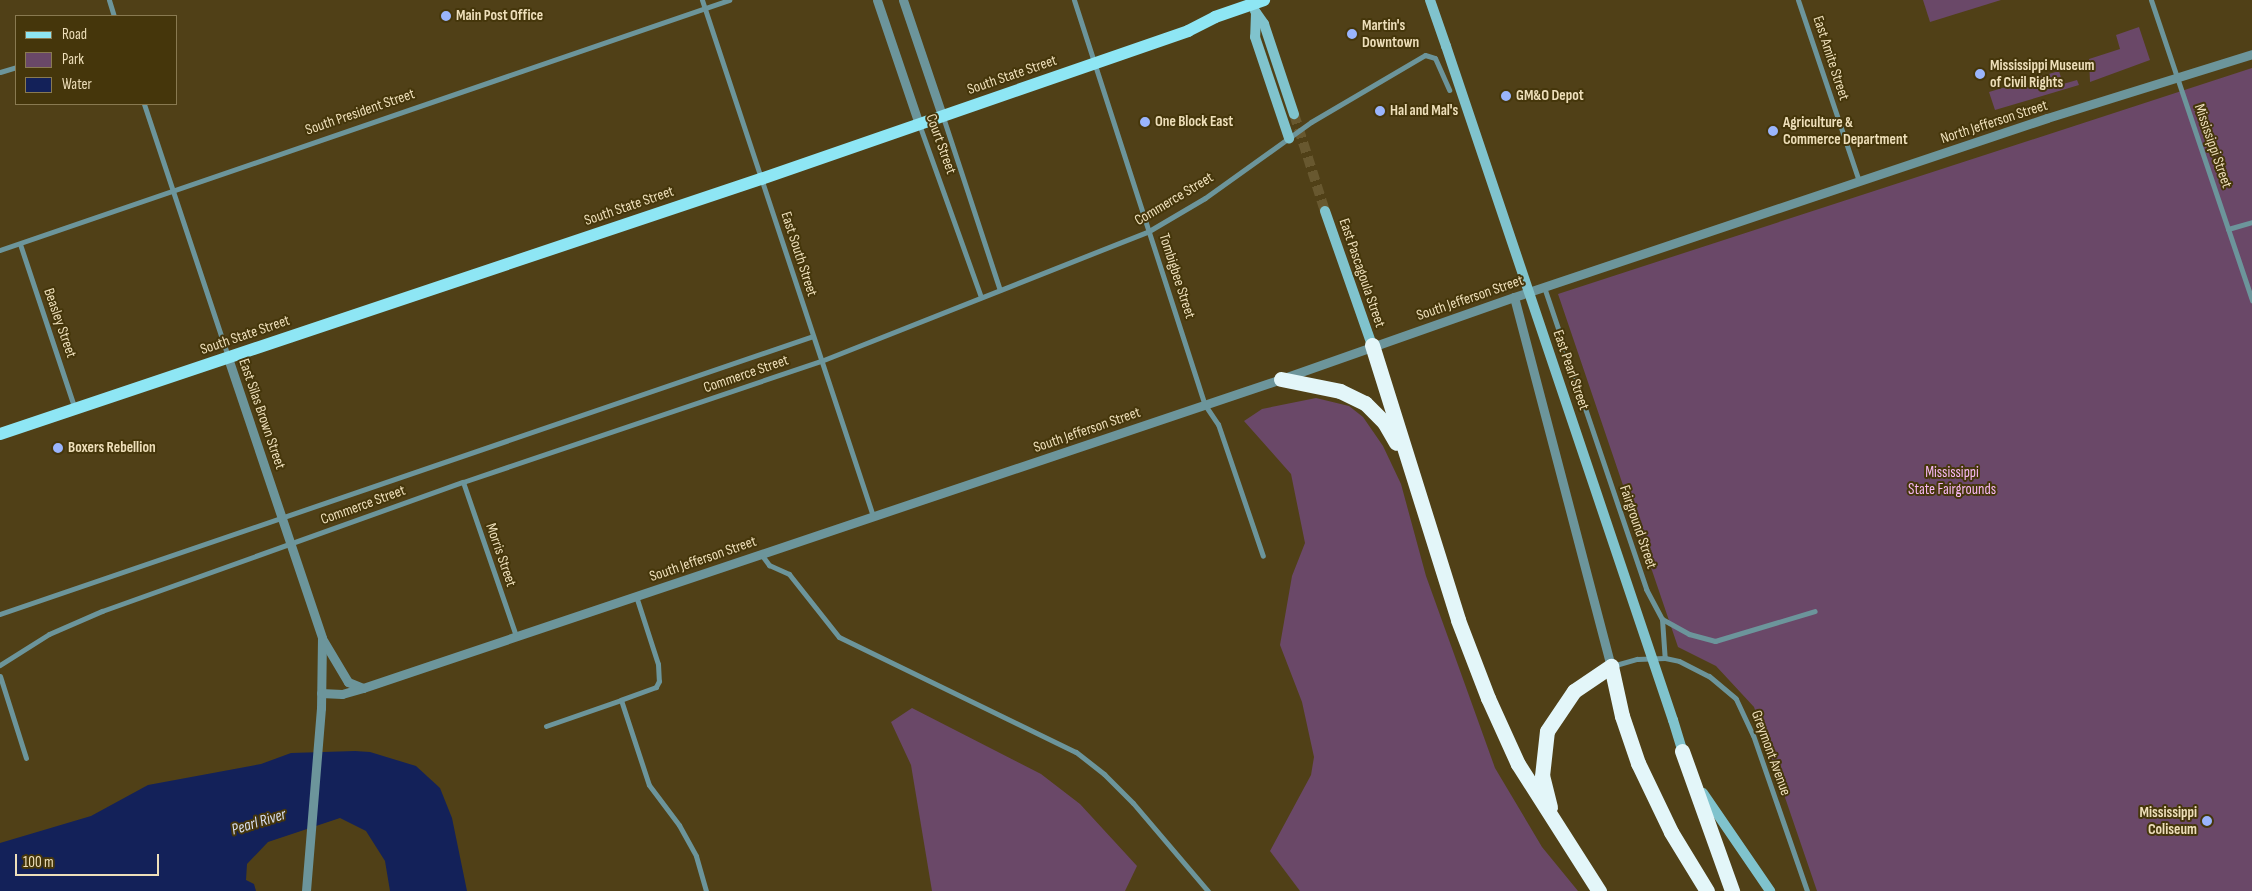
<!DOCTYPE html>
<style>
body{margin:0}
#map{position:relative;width:2252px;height:891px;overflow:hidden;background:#504017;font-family:"Sofia Sans Condensed",sans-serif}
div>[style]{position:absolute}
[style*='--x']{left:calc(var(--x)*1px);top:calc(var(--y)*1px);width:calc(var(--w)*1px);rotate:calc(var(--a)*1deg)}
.green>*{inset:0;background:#6a4868}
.water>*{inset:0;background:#132159}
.secondary-tunnel>*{height:10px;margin-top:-5px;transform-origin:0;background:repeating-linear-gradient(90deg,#68582f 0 10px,transparent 0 15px)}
.minor>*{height:5px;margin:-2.5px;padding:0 2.5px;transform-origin:2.5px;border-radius:2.5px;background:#6c959b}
.tertiary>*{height:9px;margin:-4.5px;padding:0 4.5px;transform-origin:4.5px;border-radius:4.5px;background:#6c959b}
.secondary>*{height:10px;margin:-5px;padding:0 5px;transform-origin:5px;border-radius:5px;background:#80c3cd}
.primary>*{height:12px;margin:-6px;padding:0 6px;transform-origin:6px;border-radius:6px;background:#8ee6f4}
.motorway>*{height:15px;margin:-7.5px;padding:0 7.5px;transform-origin:7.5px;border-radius:7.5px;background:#e3f6f9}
.secondary-bridge>*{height:10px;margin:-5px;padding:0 5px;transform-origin:5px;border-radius:5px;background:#80c3cd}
.dots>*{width:14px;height:14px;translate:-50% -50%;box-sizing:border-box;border:2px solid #45360b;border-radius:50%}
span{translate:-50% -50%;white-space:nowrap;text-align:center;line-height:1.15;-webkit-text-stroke:4px #45360b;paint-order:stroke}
.poi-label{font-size:15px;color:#eedfba;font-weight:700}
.left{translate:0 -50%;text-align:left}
.right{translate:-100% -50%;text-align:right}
.street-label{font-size:15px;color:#eedfba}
.park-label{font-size:15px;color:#f7b8f3}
.water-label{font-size:16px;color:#d8dff2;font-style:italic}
.legend{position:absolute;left:15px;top:15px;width:162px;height:90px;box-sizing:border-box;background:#45360b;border:1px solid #897a51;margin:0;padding:6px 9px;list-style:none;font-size:15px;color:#eedfba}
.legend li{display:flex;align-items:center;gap:10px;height:25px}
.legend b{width:25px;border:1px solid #897a51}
.scale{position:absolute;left:15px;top:854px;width:144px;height:22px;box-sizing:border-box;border:2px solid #eedfba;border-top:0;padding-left:6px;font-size:15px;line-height:18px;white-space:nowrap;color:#eedfba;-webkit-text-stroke:4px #45360b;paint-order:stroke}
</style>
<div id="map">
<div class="green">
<div style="clip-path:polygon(1923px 0,2001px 0,1930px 22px)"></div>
<div style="clip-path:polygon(2139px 27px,2150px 60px,2090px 82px,2089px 59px,2120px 49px,2116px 35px)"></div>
<div style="clip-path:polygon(2252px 68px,2252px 891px,1817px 891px,1754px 707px,1716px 666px,1678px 647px,1558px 294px)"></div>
<div style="clip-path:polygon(2059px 71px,2063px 84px,2077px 80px,2079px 85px,1995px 110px,1989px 92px)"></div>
<div style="clip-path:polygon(1316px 398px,1349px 406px,1363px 417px,1383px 446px,1401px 484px,1426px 576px,1495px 768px,1542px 847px,1578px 891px,1300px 891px,1270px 851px,1311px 775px,1314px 757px,1302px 702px,1280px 645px,1292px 576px,1305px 543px,1291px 474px,1244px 421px,1262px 409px)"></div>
<div style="clip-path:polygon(912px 708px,1041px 774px,1080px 804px,1137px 866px,1125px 891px,932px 891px,911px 765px,891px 722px)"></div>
</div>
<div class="water">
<div style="clip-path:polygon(355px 751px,370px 752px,416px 766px,440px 788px,452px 818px,467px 891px,390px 891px,385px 861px,366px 831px,340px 818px,268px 842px,247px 864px,246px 880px,254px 884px,256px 891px,0 891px,0 843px,91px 816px,148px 785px,261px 764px,291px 753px)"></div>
</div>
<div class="secondary-tunnel">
<div style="--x:1294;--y:114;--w:102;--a:72.3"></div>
</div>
<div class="minor">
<div style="--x:109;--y:0;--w:17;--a:73"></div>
<div style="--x:702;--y:0;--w:544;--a:71.67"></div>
<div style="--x:1074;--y:0;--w:426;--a:72.1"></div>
<div style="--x:1205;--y:405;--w:23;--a:56"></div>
<div style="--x:1218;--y:424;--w:139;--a:71.2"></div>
<div style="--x:1798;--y:0;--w:191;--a:71.4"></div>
<div style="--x:2151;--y:0;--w:317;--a:71.4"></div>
<div style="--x:0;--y:72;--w:17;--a:-17"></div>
<div style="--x:144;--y:104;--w:267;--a:71.6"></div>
<div style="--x:943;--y:117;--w:182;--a:71.8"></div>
<div style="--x:919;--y:124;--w:184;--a:70.3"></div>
<div style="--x:2228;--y:229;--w:25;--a:-16"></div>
<div style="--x:20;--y:244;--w:174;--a:71.6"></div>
<div style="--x:0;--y:250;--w:771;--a:-18.93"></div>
<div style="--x:1544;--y:287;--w:319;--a:71.3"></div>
<div style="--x:1646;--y:589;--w:34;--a:62"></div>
<div style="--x:1662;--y:619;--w:31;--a:29"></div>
<div style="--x:1689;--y:634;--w:27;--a:15"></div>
<div style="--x:1715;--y:641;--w:104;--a:-16.7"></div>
<div style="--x:463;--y:482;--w:163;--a:71"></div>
<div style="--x:761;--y:554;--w:14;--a:54"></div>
<div style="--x:769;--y:565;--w:22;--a:24"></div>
<div style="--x:789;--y:574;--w:80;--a:51.6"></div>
<div style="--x:839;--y:637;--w:263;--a:25.9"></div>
<div style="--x:1076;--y:752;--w:36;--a:38"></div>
<div style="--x:1104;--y:774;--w:41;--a:45"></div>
<div style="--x:1133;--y:803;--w:116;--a:49.6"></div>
<div style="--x:636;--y:596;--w:71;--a:72.1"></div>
<div style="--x:658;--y:664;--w:17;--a:87"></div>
<div style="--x:659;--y:681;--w:7;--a:117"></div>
<div style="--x:656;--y:687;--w:37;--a:160"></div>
<div style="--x:621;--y:700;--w:89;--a:71.8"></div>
<div style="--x:649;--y:785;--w:50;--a:53.1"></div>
<div style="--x:679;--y:825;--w:35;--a:61"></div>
<div style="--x:696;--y:856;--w:36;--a:74"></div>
<div style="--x:0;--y:614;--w:859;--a:-18.88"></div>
<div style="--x:1662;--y:619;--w:39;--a:86"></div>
<div style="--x:0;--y:665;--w:58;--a:-32.3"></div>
<div style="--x:49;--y:634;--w:58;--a:-23.5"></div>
<div style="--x:102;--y:611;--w:383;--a:-19.7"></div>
<div style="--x:463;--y:482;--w:378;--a:-18.7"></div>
<div style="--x:821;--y:361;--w:353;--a:-21.6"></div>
<div style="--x:1149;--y:231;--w:65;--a:-30.5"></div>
<div style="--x:1205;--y:198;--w:130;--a:-35.6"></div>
<div style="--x:1311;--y:122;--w:132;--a:-30.4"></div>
<div style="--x:1425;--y:55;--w:10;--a:17"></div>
<div style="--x:1435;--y:58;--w:35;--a:66"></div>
<div style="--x:1612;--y:666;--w:26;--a:-16"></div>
<div style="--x:1637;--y:659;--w:28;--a:-2"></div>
<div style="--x:1665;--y:658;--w:14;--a:12"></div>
<div style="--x:1679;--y:661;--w:34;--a:27"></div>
<div style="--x:1709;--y:676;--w:35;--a:40"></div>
<div style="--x:1736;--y:699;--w:40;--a:65"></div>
<div style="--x:1753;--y:735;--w:165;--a:70.9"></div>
<div style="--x:0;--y:676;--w:86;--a:72.4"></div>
<div style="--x:546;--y:726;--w:79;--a:-19.1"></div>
</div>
<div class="tertiary">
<div style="--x:877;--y:0;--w:131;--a:71.3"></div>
<div style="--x:903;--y:0;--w:121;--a:71.3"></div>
<div style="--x:1514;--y:297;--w:382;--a:75.3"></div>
<div style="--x:228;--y:358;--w:295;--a:71.4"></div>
<div style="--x:322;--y:638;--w:70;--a:90.8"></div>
<div style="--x:321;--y:708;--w:184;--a:94.7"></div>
<div style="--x:323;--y:640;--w:49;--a:59.2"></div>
<div style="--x:348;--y:682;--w:16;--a:22"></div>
<div style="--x:321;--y:693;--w:21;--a:3"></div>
<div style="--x:342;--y:694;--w:22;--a:-16"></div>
<div style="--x:363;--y:688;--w:969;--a:-18.6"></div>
<div style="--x:1281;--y:379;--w:247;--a:-19.4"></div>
<div style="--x:1514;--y:297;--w:562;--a:-18.56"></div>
<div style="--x:2047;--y:118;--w:215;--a:-17.3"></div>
</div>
<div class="secondary">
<div style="--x:1430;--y:0;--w:49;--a:70.8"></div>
<div style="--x:1255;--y:11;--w:16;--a:55"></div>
<div style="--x:1264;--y:24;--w:95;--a:71.6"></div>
<div style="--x:1256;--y:13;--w:24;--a:92"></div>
<div style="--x:1255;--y:37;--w:107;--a:71.4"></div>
<div style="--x:1325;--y:211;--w:142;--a:70.7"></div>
<div style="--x:1673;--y:720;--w:37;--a:73"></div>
<div style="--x:1703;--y:793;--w:119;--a:55.6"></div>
</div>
<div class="primary">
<div style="--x:0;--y:434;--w:803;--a:-18.53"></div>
<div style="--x:761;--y:179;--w:452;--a:-19.1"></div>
<div style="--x:1188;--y:31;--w:30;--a:-27"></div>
<div style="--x:1215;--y:17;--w:52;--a:-19.1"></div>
</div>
<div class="motorway">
<div style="--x:1372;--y:345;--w:288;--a:72.6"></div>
<div style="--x:1458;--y:620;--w:84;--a:69"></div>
<div style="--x:1488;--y:698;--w:72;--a:65.6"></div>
<div style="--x:1518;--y:764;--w:151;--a:57.5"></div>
<div style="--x:1281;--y:379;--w:60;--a:11.5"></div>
<div style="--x:1340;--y:391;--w:28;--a:26"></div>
<div style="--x:1365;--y:403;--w:27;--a:45"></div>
<div style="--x:1384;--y:422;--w:24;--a:60"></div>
<div style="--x:1682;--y:751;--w:149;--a:70.3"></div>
<div style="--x:1550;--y:807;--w:32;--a:-104"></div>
<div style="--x:1542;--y:776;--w:45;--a:-83.7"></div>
<div style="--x:1547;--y:731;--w:48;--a:-56"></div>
<div style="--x:1574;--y:691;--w:45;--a:-34"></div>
<div style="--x:1611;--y:666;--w:51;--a:77.6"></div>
<div style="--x:1622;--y:716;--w:50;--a:71.2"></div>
<div style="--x:1638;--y:763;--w:76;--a:64.4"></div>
<div style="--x:1671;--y:832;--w:69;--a:58.6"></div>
</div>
<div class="secondary-bridge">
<div style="--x:1446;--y:46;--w:711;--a:71.39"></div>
</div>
<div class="dots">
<div style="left:446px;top:16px;background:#9ab5fd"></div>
<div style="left:1352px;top:34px;background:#9ab5fd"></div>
<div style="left:1980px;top:74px;background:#9ab5fd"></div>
<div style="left:1506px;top:96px;background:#9ab5fd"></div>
<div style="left:1380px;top:111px;background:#9ab5fd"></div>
<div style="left:1145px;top:122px;background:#9ab5fd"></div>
<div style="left:1773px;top:131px;background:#9ab5fd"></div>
<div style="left:58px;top:448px;background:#9ab5fd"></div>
<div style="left:2207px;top:821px;background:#9ab5fd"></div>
</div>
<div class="poi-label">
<span class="left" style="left:456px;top:16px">Main Post Office</span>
<span class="left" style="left:1362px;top:34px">Martin's<br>Downtown</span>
<span class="left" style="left:1990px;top:74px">Mississippi Museum<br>of Civil Rights</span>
<span class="left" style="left:1516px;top:96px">GM&amp;O Depot</span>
<span class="left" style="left:1390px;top:111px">Hal and Mal's</span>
<span class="left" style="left:1155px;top:122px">One Block East</span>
<span class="left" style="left:1783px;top:131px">Agriculture &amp;<br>Commerce Department</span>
<span class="left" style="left:68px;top:448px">Boxers Rebellion</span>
<span class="right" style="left:2197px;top:821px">Mississippi<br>Coliseum</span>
</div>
<div class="street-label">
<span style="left:1831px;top:58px;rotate:72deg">East Amite Street</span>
<span style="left:1012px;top:75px;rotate:-19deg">South State Street</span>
<span style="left:360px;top:112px;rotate:-19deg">South President Street</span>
<span style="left:1994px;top:122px;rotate:-18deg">North Jefferson Street</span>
<span style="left:941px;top:144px;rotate:70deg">Court Street</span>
<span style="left:2213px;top:146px;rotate:71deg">Mississippi Street</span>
<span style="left:1174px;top:199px;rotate:-31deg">Commerce Street</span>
<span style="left:629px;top:206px;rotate:-19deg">South State Street</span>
<span style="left:799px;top:254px;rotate:72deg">East South Street</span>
<span style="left:1362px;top:273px;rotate:71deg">East Pascagoula Street</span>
<span style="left:1177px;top:276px;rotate:72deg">Tombigbee Street</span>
<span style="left:1470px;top:298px;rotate:-19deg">South Jefferson Street</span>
<span style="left:60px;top:323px;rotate:71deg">Beasley Street</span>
<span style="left:245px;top:335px;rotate:-19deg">South State Street</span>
<span style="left:1571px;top:370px;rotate:71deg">East Pearl Street</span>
<span style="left:746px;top:374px;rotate:-19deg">Commerce Street</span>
<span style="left:262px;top:414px;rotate:71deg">East Silas Brown Street</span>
<span style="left:1087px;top:430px;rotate:-19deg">South Jefferson Street</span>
<span style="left:363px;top:505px;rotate:-20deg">Commerce Street</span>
<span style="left:1638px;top:527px;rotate:71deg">Fairground Street</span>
<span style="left:501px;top:555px;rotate:71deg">Morris Street</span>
<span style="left:703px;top:559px;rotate:-19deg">South Jefferson Street</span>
<span style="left:1771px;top:753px;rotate:70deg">Greymont Avenue</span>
</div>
<div class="park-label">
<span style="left:1952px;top:481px">Mississippi<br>State Fairgrounds</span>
</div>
<div class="water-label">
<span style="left:259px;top:823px;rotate:-17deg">Pearl River</span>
</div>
<ul class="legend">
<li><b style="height:6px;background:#8ee6f4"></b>Road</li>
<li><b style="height:14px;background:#6a4868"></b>Park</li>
<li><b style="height:14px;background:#132159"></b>Water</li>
</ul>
<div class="scale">100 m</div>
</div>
